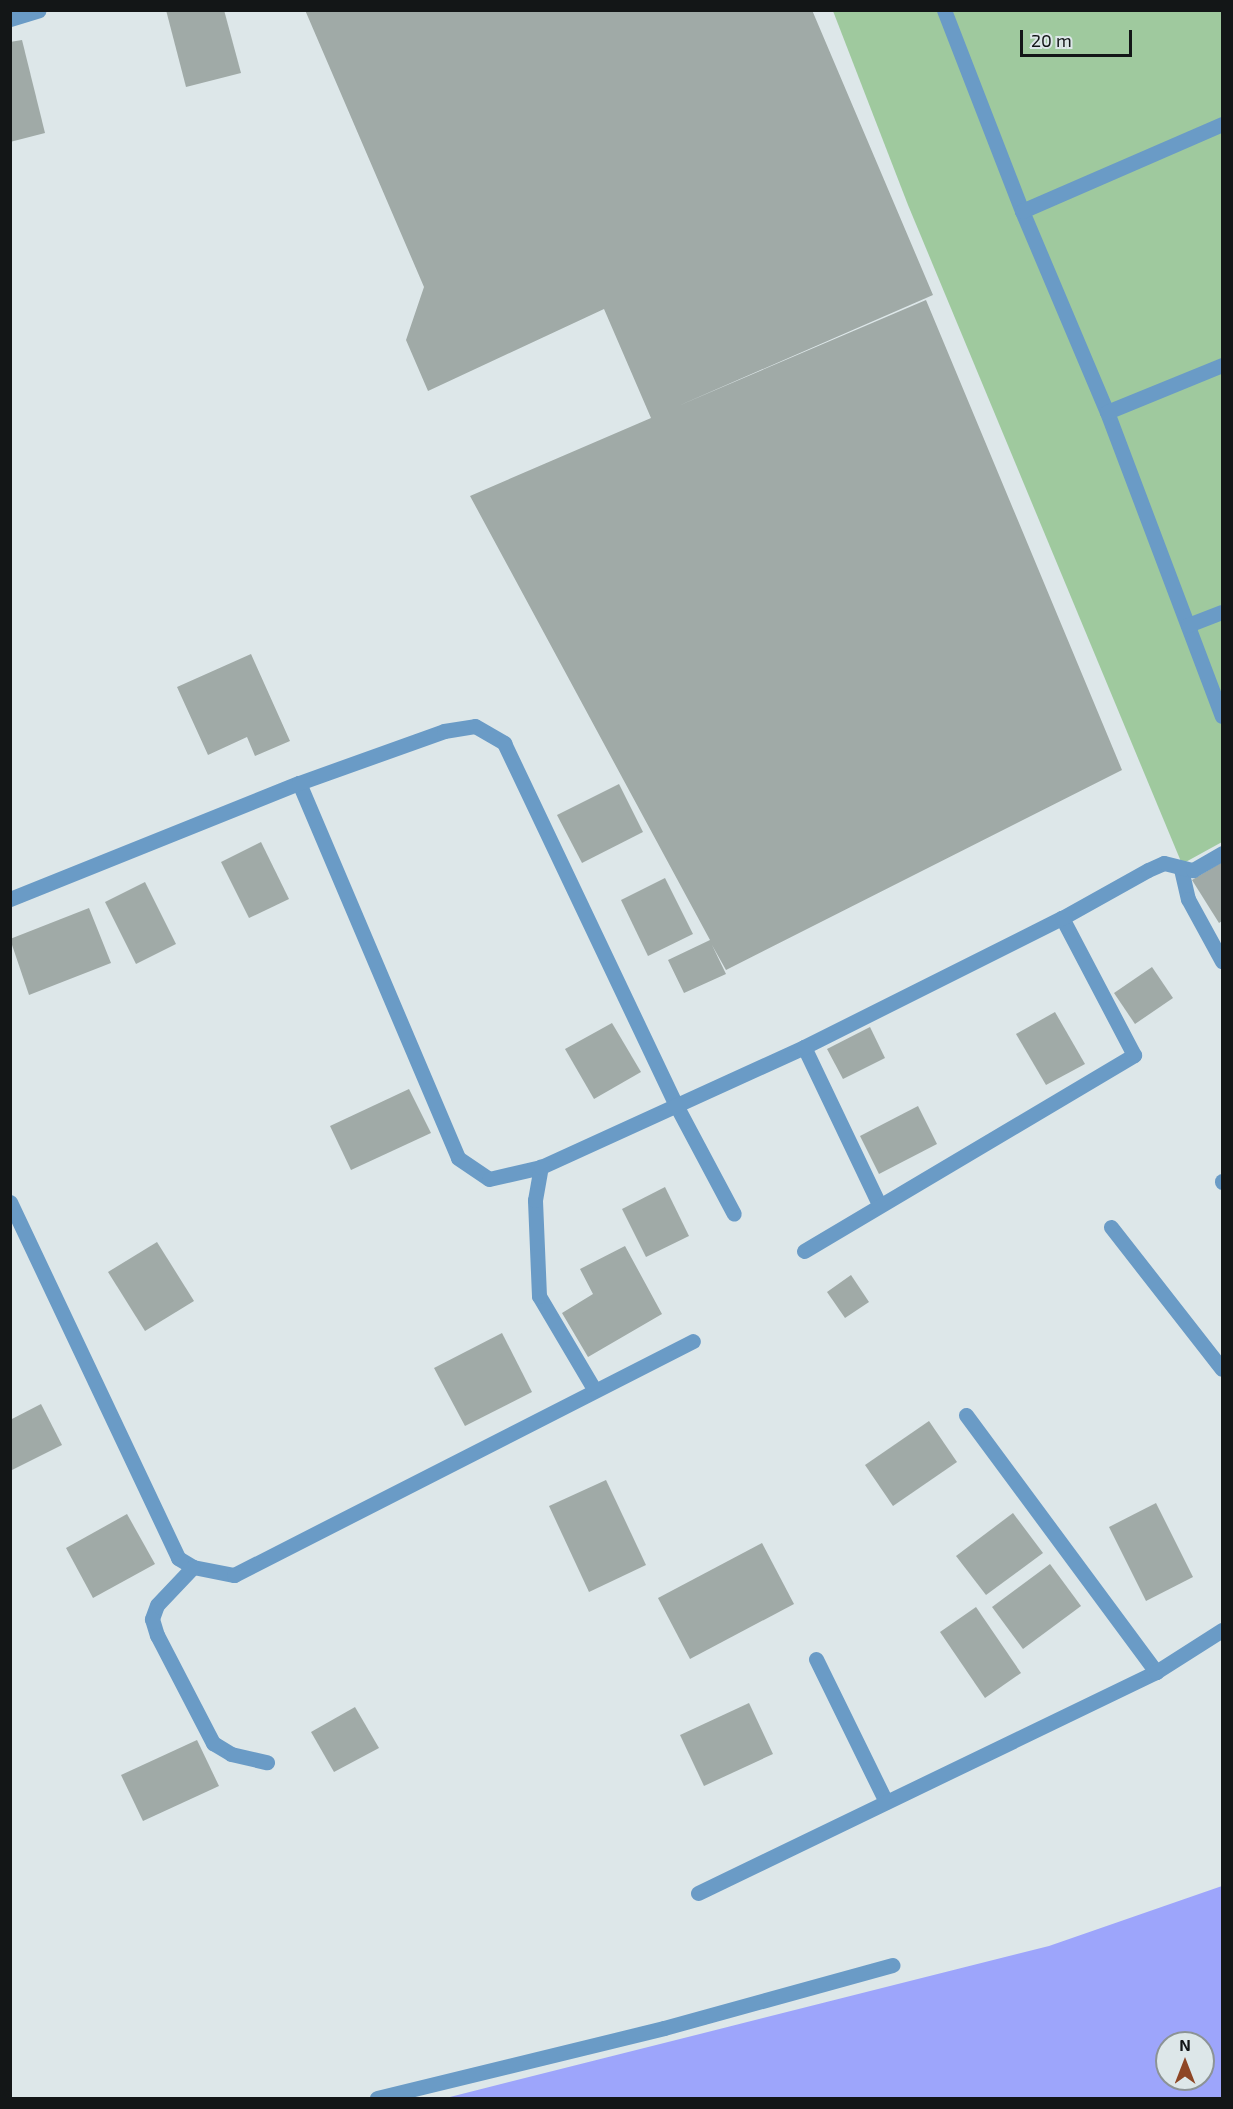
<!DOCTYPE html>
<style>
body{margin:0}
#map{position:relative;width:1233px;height:2109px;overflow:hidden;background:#dde7e9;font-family:"Exo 2",sans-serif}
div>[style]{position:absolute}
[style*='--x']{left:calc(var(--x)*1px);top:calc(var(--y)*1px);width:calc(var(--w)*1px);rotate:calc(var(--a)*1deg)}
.green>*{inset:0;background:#9fc99e}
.water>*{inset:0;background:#9da5fb}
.building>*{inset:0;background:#a0aaa7}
.minor>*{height:15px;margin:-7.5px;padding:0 7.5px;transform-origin:7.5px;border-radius:7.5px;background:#6a9bc6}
span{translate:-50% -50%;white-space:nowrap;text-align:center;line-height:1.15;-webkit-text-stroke:6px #dde7e9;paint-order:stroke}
.frame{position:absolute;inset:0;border:12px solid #131617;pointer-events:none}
.north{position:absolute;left:1155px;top:2031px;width:60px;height:60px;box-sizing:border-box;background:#dde7e9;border:2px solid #8c9395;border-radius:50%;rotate:0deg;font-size:16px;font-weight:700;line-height:24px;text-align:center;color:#131617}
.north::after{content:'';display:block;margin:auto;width:21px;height:27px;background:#8e4625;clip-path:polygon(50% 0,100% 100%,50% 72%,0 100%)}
.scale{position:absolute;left:1020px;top:30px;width:112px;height:27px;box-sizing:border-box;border:3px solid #131617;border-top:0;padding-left:8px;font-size:18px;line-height:21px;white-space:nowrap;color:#131617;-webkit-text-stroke:4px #dde7e9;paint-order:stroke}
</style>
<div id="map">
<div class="green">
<div style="clip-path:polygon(833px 11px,1222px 11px,1222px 842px,1182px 864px,908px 205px)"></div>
</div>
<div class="water">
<div style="clip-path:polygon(evenodd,1222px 1886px,1222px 2098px,446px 2098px,1049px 1946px,1222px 1886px,1167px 2043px,1203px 2043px,1203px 2079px,1167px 2079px,1167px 2043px)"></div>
</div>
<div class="building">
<div style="clip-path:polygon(166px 10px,224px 10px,241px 73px,186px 87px)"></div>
<div style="clip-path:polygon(305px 10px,812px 10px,933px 295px,678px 406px,926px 300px,1122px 770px,726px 970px,712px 945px,726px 974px,684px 993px,668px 960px,710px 940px,470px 496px,651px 418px,604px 309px,428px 391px,406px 340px,424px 287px)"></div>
<div style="clip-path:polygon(22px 40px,45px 133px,10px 142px,10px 42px)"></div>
<div style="clip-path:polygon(251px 654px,290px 741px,255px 756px,247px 737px,208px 755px,177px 687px)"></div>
<div style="clip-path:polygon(619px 784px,643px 832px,582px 863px,557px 815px)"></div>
<div style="clip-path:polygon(261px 842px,289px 899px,249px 918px,221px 862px)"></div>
<div style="clip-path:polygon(1222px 862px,1222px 921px,1219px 923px,1192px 880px)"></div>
<div style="clip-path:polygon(665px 878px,693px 934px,648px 956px,621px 900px)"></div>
<div style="clip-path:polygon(145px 882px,176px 944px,136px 964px,105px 902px)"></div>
<div style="clip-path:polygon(89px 908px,111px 963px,29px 995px,10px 939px)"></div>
<div style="clip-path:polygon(1152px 967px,1173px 998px,1135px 1024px,1114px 993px)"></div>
<div style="clip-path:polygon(1055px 1012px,1085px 1064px,1046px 1085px,1016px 1034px)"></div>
<div style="clip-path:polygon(612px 1023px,641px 1072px,594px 1099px,565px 1049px)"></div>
<div style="clip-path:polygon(870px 1027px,885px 1058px,843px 1079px,827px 1049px)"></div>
<div style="clip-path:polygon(409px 1089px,431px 1133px,351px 1170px,330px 1126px)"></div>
<div style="clip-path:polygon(918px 1106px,937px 1144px,879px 1174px,860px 1136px)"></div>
<div style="clip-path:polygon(665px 1187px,689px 1236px,646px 1257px,622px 1209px)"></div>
<div style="clip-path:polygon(157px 1242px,194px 1301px,145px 1331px,108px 1272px)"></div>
<div style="clip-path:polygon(625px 1246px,662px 1314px,588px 1357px,562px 1313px,593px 1294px,580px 1269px)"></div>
<div style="clip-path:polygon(851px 1275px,869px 1302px,845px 1318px,827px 1292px)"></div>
<div style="clip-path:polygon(502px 1333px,532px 1392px,465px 1426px,434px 1368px)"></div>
<div style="clip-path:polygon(41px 1404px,62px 1445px,10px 1471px,10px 1420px)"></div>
<div style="clip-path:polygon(929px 1421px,957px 1462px,893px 1506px,865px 1465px)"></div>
<div style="clip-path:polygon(606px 1480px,646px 1565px,589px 1592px,549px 1506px)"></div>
<div style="clip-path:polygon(1156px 1503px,1193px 1577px,1146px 1601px,1109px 1527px)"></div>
<div style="clip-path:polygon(1013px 1513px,1043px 1553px,986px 1595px,956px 1556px)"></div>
<div style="clip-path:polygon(127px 1514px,155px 1564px,93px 1598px,66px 1548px)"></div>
<div style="clip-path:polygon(762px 1543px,794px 1604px,690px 1659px,658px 1598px)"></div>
<div style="clip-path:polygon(1050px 1564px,1081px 1606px,1023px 1649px,992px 1607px)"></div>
<div style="clip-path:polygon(976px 1607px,1021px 1673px,985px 1698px,940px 1632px)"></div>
<div style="clip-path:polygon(749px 1703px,773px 1754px,704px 1786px,680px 1735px)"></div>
<div style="clip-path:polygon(355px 1707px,379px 1748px,334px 1772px,311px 1732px)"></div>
<div style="clip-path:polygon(197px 1740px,219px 1786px,143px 1821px,121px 1775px)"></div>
</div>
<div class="minor">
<div style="--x:944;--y:10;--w:216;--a:68.8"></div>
<div style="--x:1022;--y:211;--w:218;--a:67.1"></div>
<div style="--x:1107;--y:412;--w:325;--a:69.3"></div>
<div style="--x:10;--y:19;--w:30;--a:-17"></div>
<div style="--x:1022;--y:211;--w:218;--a:-23.5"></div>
<div style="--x:1107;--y:412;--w:124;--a:-22.2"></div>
<div style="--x:1188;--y:625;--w:36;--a:-21"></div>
<div style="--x:299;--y:783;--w:407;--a:67"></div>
<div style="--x:458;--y:1158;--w:37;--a:34"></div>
<div style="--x:489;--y:1179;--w:53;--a:-13"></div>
<div style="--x:1181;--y:869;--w:31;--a:77"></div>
<div style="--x:1188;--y:899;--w:71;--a:61.3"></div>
<div style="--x:10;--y:899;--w:311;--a:-21.9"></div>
<div style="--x:299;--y:783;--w:154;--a:-19.7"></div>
<div style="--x:444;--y:731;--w:31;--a:-9"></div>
<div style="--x:475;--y:726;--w:34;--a:30"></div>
<div style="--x:504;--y:743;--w:401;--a:64.6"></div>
<div style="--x:676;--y:1105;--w:123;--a:62"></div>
<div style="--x:804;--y:1047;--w:174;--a:64.5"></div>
<div style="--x:1222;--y:1181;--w:1;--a:90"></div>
<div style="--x:10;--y:1202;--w:394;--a:64.7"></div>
<div style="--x:178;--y:1558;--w:17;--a:31"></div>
<div style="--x:193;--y:1567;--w:42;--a:11"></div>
<div style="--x:234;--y:1575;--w:515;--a:-27.01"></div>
<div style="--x:1111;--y:1227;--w:180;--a:52"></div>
<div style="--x:804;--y:1251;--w:384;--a:-30.7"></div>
<div style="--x:1134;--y:1055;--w:155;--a:-117.7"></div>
<div style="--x:594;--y:1389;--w:108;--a:-120.6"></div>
<div style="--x:539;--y:1296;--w:96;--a:-92.4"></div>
<div style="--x:535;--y:1200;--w:34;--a:-80"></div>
<div style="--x:541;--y:1167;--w:289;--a:-24.5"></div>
<div style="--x:804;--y:1047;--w:288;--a:-26.6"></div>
<div style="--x:1062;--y:918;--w:98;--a:-29.2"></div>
<div style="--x:1148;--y:870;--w:17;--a:-24"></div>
<div style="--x:1164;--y:863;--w:30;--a:14"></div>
<div style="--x:1193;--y:870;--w:34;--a:-30"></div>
<div style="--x:966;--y:1415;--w:320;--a:53.5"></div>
<div style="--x:193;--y:1567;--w:52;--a:133.5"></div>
<div style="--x:157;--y:1605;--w:15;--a:110"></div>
<div style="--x:152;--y:1619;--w:17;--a:73"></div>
<div style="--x:157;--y:1635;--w:122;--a:62.6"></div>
<div style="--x:213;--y:1743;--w:21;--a:31"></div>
<div style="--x:231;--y:1754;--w:37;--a:13"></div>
<div style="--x:816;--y:1659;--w:159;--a:63.9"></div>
<div style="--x:698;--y:1893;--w:509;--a:-25.76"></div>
<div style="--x:1156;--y:1672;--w:78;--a:-32.5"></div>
<div style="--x:377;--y:2098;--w:295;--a:-13.7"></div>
<div style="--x:664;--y:2028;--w:237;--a:-15.4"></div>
</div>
<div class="frame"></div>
<div class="north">N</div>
<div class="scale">20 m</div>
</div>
